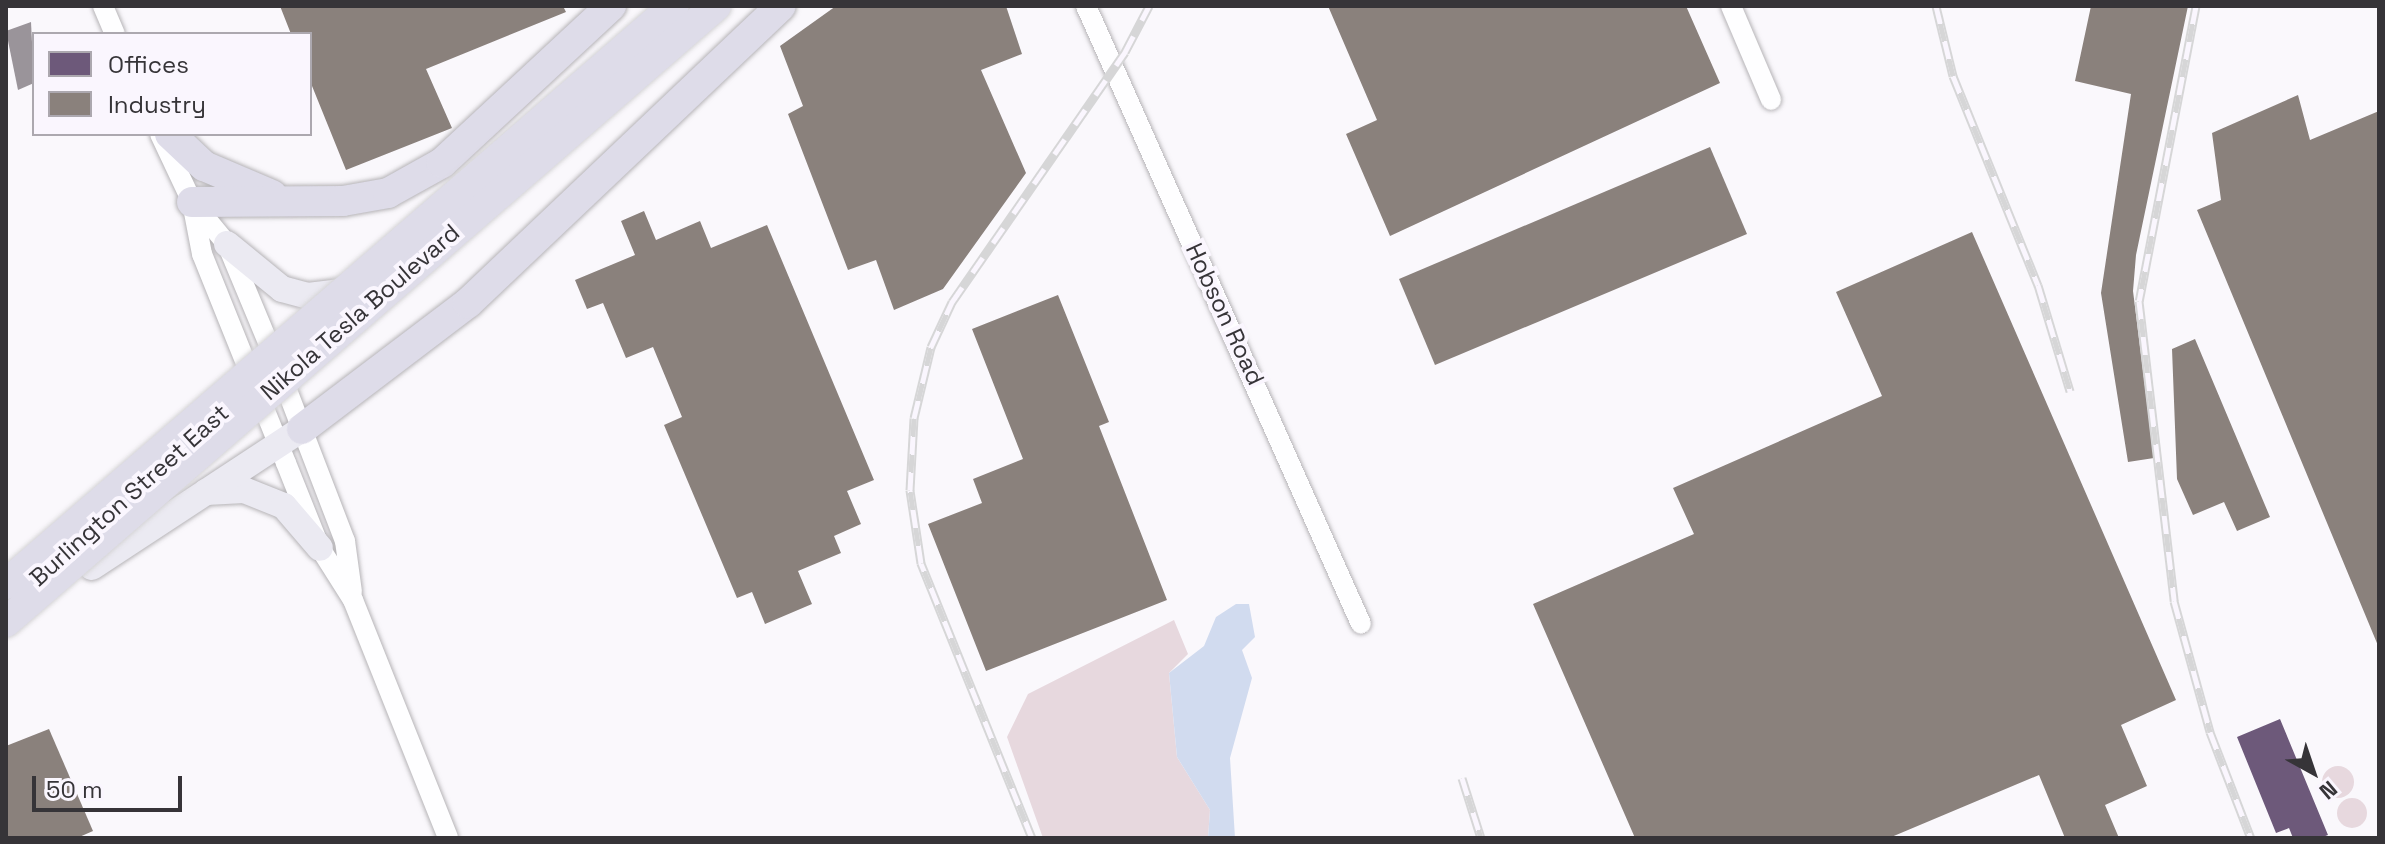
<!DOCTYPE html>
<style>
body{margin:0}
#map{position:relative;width:2385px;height:844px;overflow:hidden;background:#faf8fc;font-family:"Space Grotesk",sans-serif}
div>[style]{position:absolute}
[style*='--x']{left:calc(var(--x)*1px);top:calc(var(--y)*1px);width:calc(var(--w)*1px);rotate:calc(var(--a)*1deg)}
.green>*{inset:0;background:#e7d8de}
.round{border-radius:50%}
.water>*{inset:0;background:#d1dbef}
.offices>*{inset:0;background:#6d597a}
.industry>*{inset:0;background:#8a817c}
.building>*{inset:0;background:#9a949a}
.roads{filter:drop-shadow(0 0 2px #b6b4b7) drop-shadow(0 0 2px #b6b4b7)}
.minor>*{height:20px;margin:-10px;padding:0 10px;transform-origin:10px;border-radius:10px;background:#fefeff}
.major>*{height:26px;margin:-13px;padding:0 13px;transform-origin:13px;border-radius:13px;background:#ebeaf2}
.highway>*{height:30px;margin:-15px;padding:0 15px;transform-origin:15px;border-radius:15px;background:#dedce9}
.rail>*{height:9px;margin-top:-4.5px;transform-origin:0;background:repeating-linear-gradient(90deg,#faf6fe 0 18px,#d6d6d7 0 36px);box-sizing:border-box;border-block:2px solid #d6d6d7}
.bridges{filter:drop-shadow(0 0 2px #d5d4d6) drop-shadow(0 0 2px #d5d4d6)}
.highway-bridge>*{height:30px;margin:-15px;padding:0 15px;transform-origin:15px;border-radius:15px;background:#dedce9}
span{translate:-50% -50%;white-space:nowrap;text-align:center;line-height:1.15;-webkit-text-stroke:8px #faf6fe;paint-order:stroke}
.street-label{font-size:24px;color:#363438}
.frame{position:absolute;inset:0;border:8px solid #363438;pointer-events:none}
.legend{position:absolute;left:32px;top:32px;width:280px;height:104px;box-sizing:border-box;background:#faf6fe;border:2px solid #aca8af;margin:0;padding:10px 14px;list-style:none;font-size:24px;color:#363438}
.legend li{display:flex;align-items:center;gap:16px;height:40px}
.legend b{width:40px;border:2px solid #aca8af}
.north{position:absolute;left:2273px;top:732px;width:80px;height:80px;-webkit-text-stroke:6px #faf6fe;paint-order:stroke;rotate:140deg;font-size:22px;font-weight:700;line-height:32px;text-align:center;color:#363438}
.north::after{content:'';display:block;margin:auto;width:28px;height:36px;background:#363438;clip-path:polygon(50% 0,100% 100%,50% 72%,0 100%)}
.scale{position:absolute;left:32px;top:776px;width:150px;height:36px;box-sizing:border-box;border:4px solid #363438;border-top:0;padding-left:10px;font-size:24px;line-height:28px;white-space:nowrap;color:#363438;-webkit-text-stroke:6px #faf6fe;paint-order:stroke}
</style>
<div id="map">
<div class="green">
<div style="clip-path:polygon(1174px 620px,1188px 654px,1169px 673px,1177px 757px,1210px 810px,1208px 838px,1043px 838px,1007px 737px,1028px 694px)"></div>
<div class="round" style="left:2322px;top:766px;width:32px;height:32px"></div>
<div class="round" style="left:2337px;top:798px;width:30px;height:30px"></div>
</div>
<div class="water">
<div style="clip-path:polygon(1236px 604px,1249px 604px,1255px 637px,1242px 650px,1252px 678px,1230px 758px,1235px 838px,1208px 838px,1210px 810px,1177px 757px,1169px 673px,1204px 646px,1216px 617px)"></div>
</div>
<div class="offices">
<div style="clip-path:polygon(2280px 719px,2328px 835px,2320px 838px,2293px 838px,2289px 828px,2276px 833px,2237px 737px)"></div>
</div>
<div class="industry">
<div style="clip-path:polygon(280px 6px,563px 6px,566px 12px,426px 69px,452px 128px,346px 170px,310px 81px,310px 34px,291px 34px)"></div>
<div style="clip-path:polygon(836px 6px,1006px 6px,1022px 54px,981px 70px,1026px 173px,943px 289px,894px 310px,876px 260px,848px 270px,788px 114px,803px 106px,780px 46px)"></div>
<div style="clip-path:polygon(1328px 6px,1686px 6px,1720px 83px,1390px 236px,1346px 134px,1377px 120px)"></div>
<div style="clip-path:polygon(2091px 6px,2188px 6px,2136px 255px,2133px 291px,2154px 458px,2128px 462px,2101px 293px,2131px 94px,2075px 81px)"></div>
<div style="clip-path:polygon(2298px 95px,2310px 140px,2379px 111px,2379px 648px,2197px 210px,2221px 200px,2212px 133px)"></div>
<div style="clip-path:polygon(1710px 147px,1747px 234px,1435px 365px,1399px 279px)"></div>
<div style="clip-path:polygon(644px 211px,656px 240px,700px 221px,711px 248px,767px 225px,874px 480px,847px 491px,861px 524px,834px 536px,841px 553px,798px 571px,812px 604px,765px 624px,752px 592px,737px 598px,664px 425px,682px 417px,653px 347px,626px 358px,603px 303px,587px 309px,575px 280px,635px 255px,621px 221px)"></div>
<div style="clip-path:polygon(1972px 232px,2176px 700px,2121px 725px,2147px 786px,2105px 805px,2119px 838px,2065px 838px,2039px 775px,1889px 838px,1635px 838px,1533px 604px,1694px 534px,1673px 488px,1882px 396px,1836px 292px)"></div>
<div style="clip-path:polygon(1058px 295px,1109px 422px,1099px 426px,1167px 600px,986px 671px,928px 524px,982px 503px,973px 479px,1023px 459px,972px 329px)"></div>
<div style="clip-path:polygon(2195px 339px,2270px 517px,2237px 531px,2224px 502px,2193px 515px,2177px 479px,2172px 349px)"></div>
<div style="clip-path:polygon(49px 729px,93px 831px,77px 838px,6px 838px,6px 746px)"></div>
</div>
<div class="building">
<div style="clip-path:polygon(31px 22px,34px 83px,18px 90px,6px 31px)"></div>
</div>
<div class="roads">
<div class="minor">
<div style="--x:103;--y:6;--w:30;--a:67"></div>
<div style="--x:1086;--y:6;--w:676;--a:66.01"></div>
<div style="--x:1731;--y:6;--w:102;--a:66.9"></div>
<div style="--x:160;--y:134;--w:75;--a:64.8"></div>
<div style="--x:192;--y:202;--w:53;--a:79.1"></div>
<div style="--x:202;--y:254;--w:225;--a:68.1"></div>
<div style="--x:286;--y:463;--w:92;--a:68.2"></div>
<div style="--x:320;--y:548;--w:62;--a:57.6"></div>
<div style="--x:353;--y:600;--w:256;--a:68.2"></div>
<div style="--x:193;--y:203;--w:53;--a:50.3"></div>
<div style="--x:227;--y:244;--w:130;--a:67.4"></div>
<div style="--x:277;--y:364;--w:190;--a:69"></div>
<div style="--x:345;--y:541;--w:51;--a:82.2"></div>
</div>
<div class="major">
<div style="--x:227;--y:244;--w:71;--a:39.3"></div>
<div style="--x:282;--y:289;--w:27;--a:15"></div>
<div style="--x:308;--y:296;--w:40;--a:-7.1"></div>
<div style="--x:206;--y:492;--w:38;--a:-3"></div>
<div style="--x:244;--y:490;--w:43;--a:21.8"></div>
<div style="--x:284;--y:506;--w:55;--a:49.4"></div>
<div style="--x:92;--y:567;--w:251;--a:-33.3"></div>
</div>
<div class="highway">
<div style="--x:170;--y:134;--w:47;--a:43.3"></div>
<div style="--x:204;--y:166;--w:74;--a:23.1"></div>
<div style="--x:192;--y:202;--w:151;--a:-0.4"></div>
<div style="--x:343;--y:201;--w:46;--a:-10.1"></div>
<div style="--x:388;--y:193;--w:62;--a:-29.1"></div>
<div style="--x:442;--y:163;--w:231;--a:-42.9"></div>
<div style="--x:302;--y:429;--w:208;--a:-37.2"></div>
<div style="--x:468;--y:303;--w:431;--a:-43.5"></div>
</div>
</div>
<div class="rail">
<div style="--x:1936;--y:6;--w:72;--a:76.3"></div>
<div style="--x:1953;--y:76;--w:226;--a:67.9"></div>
<div style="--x:2038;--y:285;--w:111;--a:73.2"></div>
<div style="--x:2196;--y:6;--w:300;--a:100.9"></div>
<div style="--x:2139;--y:301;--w:302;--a:83.3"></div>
<div style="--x:2174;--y:601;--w:136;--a:74.6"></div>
<div style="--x:2210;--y:732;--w:114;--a:68.9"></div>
<div style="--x:1462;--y:778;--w:63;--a:72.4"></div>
<div style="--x:1032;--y:838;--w:297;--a:-112"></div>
<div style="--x:921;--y:563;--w:74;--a:-98.6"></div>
<div style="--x:910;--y:490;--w:72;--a:-86.8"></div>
<div style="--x:914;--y:418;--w:73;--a:-76.5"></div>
<div style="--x:931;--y:347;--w:50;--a:-65"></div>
<div style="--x:952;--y:302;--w:304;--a:-55.3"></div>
<div style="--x:1125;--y:52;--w:52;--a:-62.4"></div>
</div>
<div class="bridges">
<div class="highway-bridge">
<div style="--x:6;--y:584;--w:883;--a:-40.87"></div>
<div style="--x:6;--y:622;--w:940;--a:-40.95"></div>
</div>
</div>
<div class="street-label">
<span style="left:360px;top:312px;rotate:-41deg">Nikola Tesla Boulevard</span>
<span style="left:1225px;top:314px;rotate:65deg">Hobson Road</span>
<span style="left:129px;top:495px;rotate:-42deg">Burlington Street East</span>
</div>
<div class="frame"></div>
<ul class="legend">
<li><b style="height:22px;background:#6d597a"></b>Offices</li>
<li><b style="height:22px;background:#8a817c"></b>Industry</li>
</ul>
<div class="north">N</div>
<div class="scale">50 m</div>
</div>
